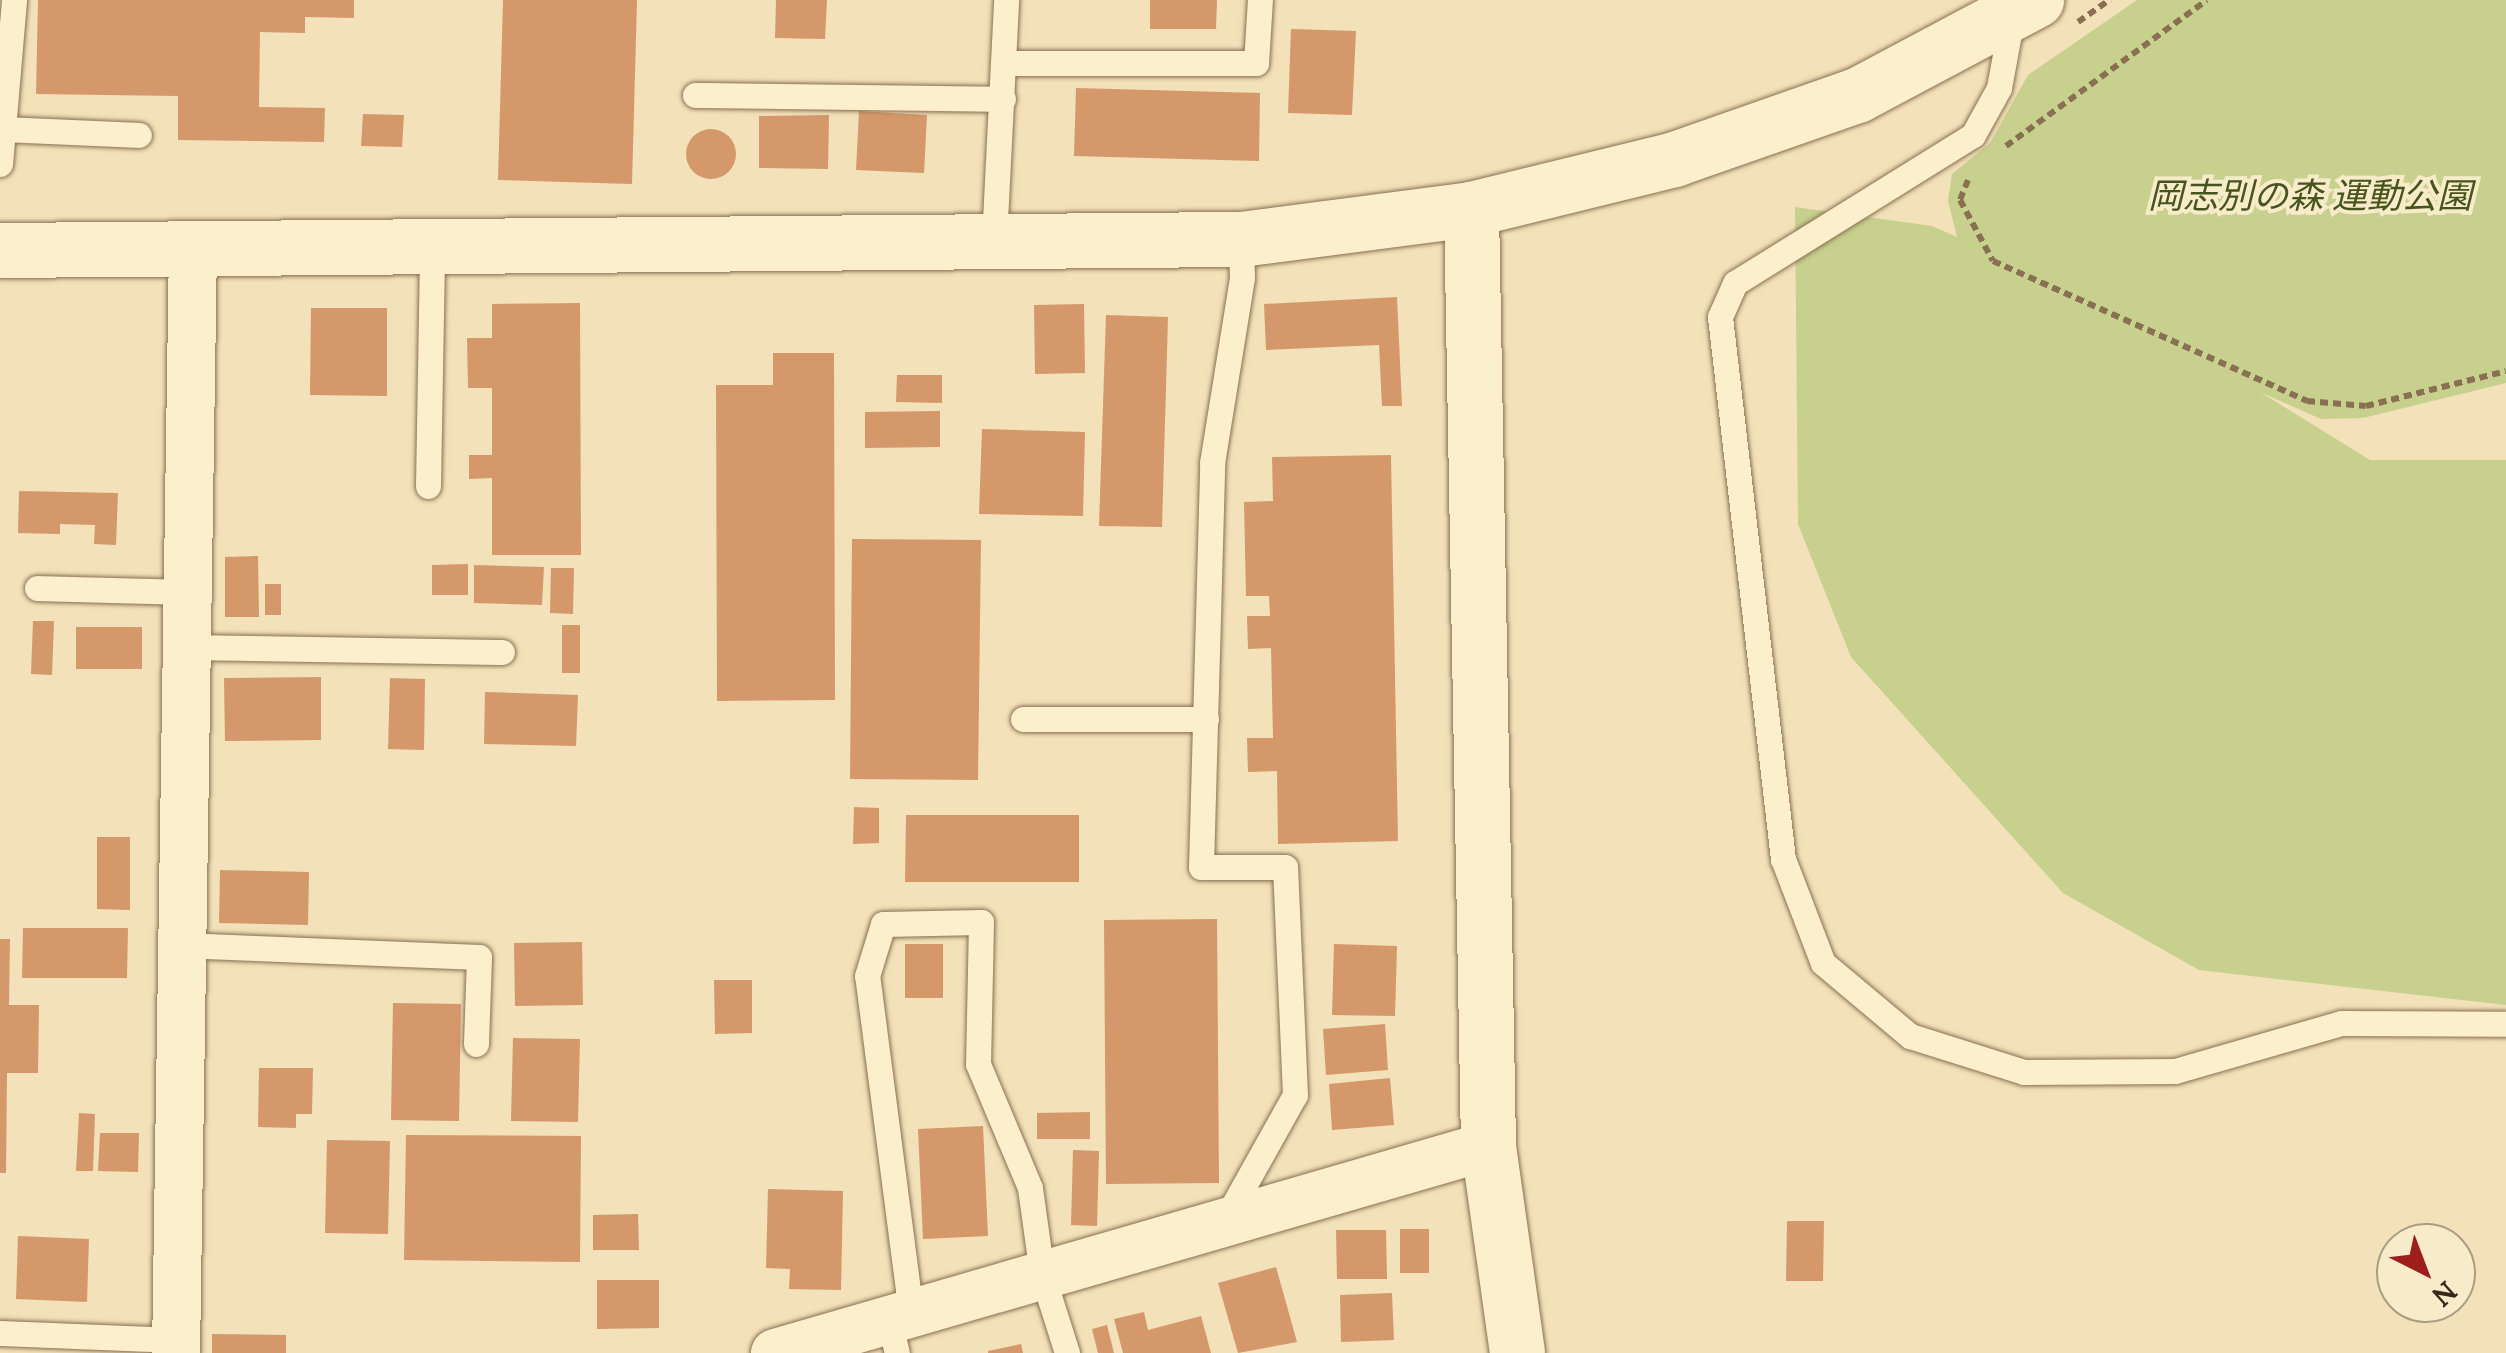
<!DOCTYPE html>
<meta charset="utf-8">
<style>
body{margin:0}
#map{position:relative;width:2506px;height:1353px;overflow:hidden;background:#f2e1b9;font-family:Lora,"Noto Sans JP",serif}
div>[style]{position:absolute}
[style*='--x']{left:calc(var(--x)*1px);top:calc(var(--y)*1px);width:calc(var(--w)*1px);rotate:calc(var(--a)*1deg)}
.green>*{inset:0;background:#c7d08d}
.building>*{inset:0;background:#d4986b}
.round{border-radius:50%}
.path>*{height:6px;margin-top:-3px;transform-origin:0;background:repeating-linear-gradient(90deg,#897052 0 8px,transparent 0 13px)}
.roads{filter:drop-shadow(0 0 2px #897052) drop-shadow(0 0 2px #897052)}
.lane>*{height:25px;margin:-12.5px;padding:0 12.5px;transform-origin:12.5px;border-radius:12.5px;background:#fcefcc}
.street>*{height:48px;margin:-24px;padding:0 24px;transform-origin:24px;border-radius:24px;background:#fcefcc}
.secondary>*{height:55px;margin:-27.5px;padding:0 27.5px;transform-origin:27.5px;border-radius:27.5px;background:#fcefcc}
span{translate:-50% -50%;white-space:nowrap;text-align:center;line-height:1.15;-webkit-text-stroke:8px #f8ebc9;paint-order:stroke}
.park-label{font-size:35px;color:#46551e;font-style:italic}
.north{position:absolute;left:2376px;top:1223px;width:100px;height:100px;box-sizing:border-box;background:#f8ebc9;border:2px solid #ab9d83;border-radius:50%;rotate:138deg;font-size:28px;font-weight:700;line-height:40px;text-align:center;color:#372819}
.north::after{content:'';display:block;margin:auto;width:35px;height:45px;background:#9e1e1d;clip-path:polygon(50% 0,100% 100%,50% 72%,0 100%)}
</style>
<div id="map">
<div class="green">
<div style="clip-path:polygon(2137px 0,2506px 0,2506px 383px,2363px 418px,2321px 419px,2260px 392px,2370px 460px,2506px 460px,2506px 1005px,2199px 970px,2063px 893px,1851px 657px,1798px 524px,1795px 207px,1932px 226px,1957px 237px,1948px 201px,1952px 174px,1990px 143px,2028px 75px)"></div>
</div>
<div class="building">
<div style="clip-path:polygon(38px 0,354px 0,354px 18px,305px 17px,305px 33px,260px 32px,259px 107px,325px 108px,324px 142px,178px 140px,178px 96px,36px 94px)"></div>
<div style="clip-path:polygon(503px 0,637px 0,632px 184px,498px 180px)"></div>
<div style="clip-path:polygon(776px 0,827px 0,825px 39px,775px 38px)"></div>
<div style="clip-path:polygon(1150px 0,1217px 0,1216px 29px,1150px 29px)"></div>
<div style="clip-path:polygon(1291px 29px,1356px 31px,1352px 115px,1288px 113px)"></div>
<div style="clip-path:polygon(1076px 88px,1260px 93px,1259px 161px,1074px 156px)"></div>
<div style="clip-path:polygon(859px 111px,927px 115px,924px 173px,856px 170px)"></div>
<div style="clip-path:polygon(363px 114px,404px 115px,402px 147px,361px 146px)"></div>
<div style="clip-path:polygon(829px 115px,828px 169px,759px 168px,759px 116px)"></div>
<div class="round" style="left:686px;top:129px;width:50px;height:50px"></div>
<div style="clip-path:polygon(1397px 297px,1402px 406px,1382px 406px,1379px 345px,1266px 350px,1264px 304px)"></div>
<div style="clip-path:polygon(580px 303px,581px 555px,492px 555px,492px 478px,469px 479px,469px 455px,492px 455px,492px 388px,468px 388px,467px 338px,492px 338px,492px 304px)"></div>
<div style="clip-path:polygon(1084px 304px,1085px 373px,1035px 374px,1034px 305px)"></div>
<div style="clip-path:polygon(311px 308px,387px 308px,387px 396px,310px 395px)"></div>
<div style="clip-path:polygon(1106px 315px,1168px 317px,1162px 527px,1099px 526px)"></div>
<div style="clip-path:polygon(773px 353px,834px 353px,835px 700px,717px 701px,716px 385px,773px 385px)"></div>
<div style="clip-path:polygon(897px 375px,942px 375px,942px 403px,896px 402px)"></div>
<div style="clip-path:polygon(940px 411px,940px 447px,865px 448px,865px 412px)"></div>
<div style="clip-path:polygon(982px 429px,1085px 432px,1083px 516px,979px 514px)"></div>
<div style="clip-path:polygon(1391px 455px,1398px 841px,1278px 844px,1277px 771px,1248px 772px,1247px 738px,1273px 738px,1271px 648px,1248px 649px,1247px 616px,1270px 616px,1269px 596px,1246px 596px,1244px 502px,1273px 501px,1272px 457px)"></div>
<div style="clip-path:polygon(19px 491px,118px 493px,116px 545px,94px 544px,95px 525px,60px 524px,60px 534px,18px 533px)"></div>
<div style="clip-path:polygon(852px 539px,981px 540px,978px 780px,850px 779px)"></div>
<div style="clip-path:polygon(258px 556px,259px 617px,225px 617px,225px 557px)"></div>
<div style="clip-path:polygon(468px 564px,468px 595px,432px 595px,432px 565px)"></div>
<div style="clip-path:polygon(474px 565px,544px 567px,542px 605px,474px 603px)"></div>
<div style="clip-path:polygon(551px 568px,574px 568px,573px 614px,550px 613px)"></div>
<div style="clip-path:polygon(265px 584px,281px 584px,281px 615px,265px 615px)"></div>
<div style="clip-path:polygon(33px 621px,54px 621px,52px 675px,31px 674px)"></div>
<div style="clip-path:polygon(562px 625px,580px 625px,580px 673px,562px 673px)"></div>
<div style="clip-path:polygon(76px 627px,142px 627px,142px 669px,76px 669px)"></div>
<div style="clip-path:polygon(321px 677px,321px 740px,225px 741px,224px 678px)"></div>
<div style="clip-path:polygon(390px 678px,425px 679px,424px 750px,388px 749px)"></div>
<div style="clip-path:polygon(485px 692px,578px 695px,576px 746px,484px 744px)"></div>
<div style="clip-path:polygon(854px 807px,879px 808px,879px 843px,853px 844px)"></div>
<div style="clip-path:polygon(906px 815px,1079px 815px,1079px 882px,905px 882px)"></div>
<div style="clip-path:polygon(97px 837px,130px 837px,130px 910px,97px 909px)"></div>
<div style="clip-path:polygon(220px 870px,309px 872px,308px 925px,219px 923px)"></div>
<div style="clip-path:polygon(1217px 919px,1219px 1183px,1106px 1184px,1104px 920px)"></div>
<div style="clip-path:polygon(23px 928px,128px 928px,127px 978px,22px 978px)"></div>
<div style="clip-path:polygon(0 939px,10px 939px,9px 1005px,39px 1005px,38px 1073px,7px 1073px,6px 1173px,0 1173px)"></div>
<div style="clip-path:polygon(582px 942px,583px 1005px,515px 1006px,514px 943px)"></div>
<div style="clip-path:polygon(905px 944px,943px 944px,943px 998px,905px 998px)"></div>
<div style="clip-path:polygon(1334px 944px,1397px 946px,1395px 1016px,1332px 1015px)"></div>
<div style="clip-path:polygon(714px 980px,752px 980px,752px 1033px,715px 1034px)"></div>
<div style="clip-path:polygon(393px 1003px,461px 1004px,459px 1121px,391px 1120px)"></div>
<div style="clip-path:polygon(1385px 1024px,1388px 1070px,1326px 1075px,1323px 1029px)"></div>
<div style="clip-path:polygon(513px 1038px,580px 1039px,578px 1122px,511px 1121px)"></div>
<div style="clip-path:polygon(259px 1068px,313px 1068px,312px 1114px,296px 1114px,296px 1128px,258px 1127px)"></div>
<div style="clip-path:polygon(1390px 1078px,1394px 1125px,1332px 1130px,1329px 1084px)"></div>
<div style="clip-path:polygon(1090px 1112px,1090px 1139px,1037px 1139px,1037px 1113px)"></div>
<div style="clip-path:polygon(79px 1113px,95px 1114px,93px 1171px,76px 1171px)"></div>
<div style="clip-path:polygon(983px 1126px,988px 1236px,923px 1239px,918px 1129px)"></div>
<div style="clip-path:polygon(100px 1133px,139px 1133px,138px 1172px,98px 1171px)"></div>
<div style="clip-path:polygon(406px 1135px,581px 1136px,580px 1262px,404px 1260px)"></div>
<div style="clip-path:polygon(327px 1140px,390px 1141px,388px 1234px,325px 1233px)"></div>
<div style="clip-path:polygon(1073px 1150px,1099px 1151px,1097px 1226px,1071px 1225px)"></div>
<div style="clip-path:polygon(768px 1189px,843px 1191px,841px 1290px,789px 1289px,790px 1269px,766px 1268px)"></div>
<div style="clip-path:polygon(638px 1214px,639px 1250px,593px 1250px,593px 1215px)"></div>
<div style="clip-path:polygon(1787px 1221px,1824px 1221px,1823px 1281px,1786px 1281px)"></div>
<div style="clip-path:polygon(1400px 1229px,1429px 1229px,1429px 1273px,1400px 1273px)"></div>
<div style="clip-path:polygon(1336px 1230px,1386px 1230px,1387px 1279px,1337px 1279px)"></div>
<div style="clip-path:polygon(18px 1236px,89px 1239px,87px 1302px,16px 1299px)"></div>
<div style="clip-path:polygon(1276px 1267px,1297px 1342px,1238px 1353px,1218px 1283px)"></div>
<div style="clip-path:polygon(597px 1280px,659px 1280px,659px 1328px,597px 1329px)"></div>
<div style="clip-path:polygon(1392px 1293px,1394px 1340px,1341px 1342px,1340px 1295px)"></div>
<div style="clip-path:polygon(1144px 1312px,1148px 1330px,1201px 1316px,1211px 1353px,1123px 1353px,1114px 1319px)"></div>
<div style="clip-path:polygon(1107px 1325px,1114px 1353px,1098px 1353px,1092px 1329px)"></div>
<div style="clip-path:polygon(212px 1334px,286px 1335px,286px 1353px,212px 1353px)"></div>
<div style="clip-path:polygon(1021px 1344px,1023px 1353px,988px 1353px,988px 1351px)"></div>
</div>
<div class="path">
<div style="--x:2078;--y:22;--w:39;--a:-35"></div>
<div style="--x:2006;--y:146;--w:248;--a:-36"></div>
<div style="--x:1968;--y:180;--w:22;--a:112"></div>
<div style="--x:1960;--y:200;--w:69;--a:61.6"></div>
<div style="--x:1993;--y:261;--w:344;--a:24"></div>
<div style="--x:2307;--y:401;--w:59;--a:4.8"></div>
<div style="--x:2366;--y:406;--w:144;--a:-14"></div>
</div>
<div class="roads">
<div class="lane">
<div style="--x:2012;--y:17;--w:72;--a:100.4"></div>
<div style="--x:1999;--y:88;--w:54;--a:119"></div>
<div style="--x:1973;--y:135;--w:280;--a:148.1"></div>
<div style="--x:1735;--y:283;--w:37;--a:114"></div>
<div style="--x:1720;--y:317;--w:546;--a:83.37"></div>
<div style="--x:1783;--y:859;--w:111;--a:69"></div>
<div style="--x:1823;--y:963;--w:114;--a:40"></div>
<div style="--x:1910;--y:1036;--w:120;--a:17.5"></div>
<div style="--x:2024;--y:1072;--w:151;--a:-0.4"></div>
<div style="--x:2175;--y:1071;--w:173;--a:-16.1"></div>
<div style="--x:2341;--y:1023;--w:165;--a:0.3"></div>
<div style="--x:1004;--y:63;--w:252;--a:0"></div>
<div style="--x:1256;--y:63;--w:63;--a:-86.4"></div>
<div style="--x:695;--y:95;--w:308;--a:0.7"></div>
<div style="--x:4;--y:129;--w:135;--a:2.5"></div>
<div style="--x:0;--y:164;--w:165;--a:-85.1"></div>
<div style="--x:994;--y:240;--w:240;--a:-87.1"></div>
<div style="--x:428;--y:486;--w:241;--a:-89"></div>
<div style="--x:37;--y:588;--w:149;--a:1.5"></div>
<div style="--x:185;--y:647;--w:317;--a:0.9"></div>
<div style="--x:1023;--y:719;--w:183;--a:0"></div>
<div style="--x:181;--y:945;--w:298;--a:2.3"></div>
<div style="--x:479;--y:957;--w:87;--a:92"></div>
<div style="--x:1225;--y:1220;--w:143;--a:-60.8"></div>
<div style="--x:1295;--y:1095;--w:228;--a:-92.5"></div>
<div style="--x:1285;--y:867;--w:84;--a:180"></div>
<div style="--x:1201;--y:867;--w:404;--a:-88.4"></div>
<div style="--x:1212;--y:463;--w:188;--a:-80.8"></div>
<div style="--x:1242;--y:277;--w:38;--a:-92"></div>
<div style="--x:911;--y:1313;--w:340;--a:-97.4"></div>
<div style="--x:867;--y:976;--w:54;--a:-72.9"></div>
<div style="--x:883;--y:924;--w:98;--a:-1.2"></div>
<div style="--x:981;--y:922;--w:142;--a:91.2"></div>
<div style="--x:978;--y:1064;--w:134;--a:67.2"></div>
<div style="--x:1030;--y:1188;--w:87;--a:82.1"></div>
<div style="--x:1042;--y:1274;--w:83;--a:72.4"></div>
<div style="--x:889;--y:1319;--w:35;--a:77"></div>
<div style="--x:0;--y:1333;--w:177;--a:2.3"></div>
</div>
<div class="street">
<div style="--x:176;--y:1353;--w:1105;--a:-89.12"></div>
<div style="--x:775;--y:1353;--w:742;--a:-16.19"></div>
</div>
<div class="secondary">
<div style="--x:1471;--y:209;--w:937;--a:88.96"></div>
<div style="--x:1488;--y:1146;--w:209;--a:82"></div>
<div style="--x:0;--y:250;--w:1241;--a:-0.51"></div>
<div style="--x:1241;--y:239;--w:232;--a:-7.4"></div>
<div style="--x:1471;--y:209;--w:209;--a:-13.8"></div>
<div style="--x:1674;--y:159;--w:194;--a:-19.3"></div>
<div style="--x:1857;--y:95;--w:203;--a:-28"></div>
</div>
</div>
<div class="park-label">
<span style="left:2310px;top:196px">岡志別の森 運動公園</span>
</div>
<div class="north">N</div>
</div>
